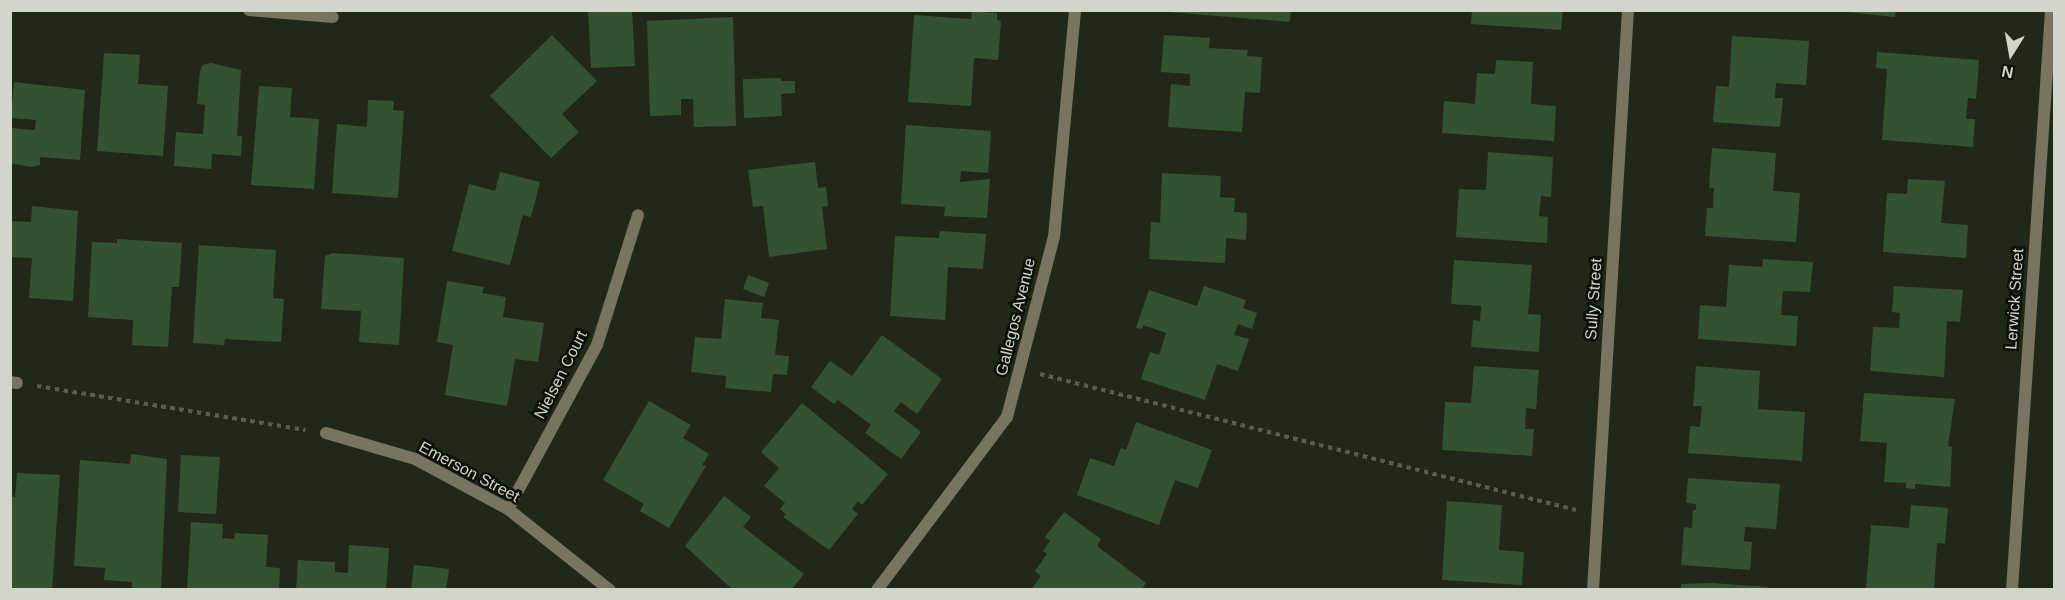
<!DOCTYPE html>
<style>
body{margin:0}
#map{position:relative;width:2065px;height:600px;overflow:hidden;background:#222817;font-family:Arial,sans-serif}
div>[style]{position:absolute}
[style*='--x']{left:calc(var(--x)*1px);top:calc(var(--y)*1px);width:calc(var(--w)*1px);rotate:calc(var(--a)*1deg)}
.building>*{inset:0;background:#345233}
.path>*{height:4px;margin-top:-2px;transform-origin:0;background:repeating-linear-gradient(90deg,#595e4f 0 4.5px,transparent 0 9px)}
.street>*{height:12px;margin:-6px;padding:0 6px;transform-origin:6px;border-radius:6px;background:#777562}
span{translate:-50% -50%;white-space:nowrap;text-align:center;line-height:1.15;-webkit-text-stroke:5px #0d1008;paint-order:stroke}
.street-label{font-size:16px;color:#d1d5ca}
.frame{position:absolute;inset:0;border:12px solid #d1d5ca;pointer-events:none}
.north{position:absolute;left:1981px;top:24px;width:60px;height:60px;-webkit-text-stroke:4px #0d1008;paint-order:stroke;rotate:191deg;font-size:16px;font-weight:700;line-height:24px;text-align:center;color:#d1d5ca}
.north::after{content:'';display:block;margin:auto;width:21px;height:27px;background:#d1d5ca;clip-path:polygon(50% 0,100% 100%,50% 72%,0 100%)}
</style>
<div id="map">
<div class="building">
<div style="clip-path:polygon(588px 10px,632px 10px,635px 66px,591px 68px)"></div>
<div style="clip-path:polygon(1144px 10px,1291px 10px,1290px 22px)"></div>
<div style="clip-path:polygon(1472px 10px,1563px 10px,1561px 30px,1471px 24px)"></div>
<div style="clip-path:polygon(1829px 10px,1896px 10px,1895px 17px)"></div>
<div style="clip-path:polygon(972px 11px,997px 13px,997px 20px,1001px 21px,998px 60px,974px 58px,971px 106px,908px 102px,914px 15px,971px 19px)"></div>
<div style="clip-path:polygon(733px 17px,736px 126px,694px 127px,693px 99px,681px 99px,681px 115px,650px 116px,647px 21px)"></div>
<div style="clip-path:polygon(552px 35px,597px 81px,562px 114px,579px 132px,551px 158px,490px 96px)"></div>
<div style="clip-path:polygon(1164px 35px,1210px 38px,1209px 48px,1248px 50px,1247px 56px,1262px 57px,1260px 93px,1245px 92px,1242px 132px,1168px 127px,1171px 84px,1190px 86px,1190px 74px,1161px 72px)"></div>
<div style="clip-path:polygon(1732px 36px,1809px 41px,1806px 85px,1776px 83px,1775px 98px,1783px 98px,1780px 127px,1713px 122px,1716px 86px,1729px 87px)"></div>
<div style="clip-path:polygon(1877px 52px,1979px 60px,1976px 99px,1968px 98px,1966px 119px,1975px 119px,1973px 147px,1882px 140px,1887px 69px,1876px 68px)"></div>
<div style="clip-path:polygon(104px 53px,140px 55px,138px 84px,168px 86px,163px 156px,97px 151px)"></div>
<div style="clip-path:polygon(1496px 60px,1533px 62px,1531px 104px,1556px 106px,1554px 141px,1442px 133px,1444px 101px,1475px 104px,1477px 73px,1495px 74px)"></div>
<div style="clip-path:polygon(211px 63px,241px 70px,237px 136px,242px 136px,241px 156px,212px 154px,211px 169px,174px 166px,176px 132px,203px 134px,205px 105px,197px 104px,200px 71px,203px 65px)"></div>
<div style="clip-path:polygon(781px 78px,781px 81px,795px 81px,795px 93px,781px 94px,782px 116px,744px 118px,743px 79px)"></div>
<div style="clip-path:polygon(14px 82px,85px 90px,80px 160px,40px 157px,40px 165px,31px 167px,10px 163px,11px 128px,35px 130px,36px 120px,11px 118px)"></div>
<div style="clip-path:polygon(259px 86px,292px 88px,290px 117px,319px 119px,314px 189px,251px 185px)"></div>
<div style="clip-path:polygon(368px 100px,394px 101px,393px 110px,404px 111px,398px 198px,332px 193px,337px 124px,367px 127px)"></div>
<div style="clip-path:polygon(906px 125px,991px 131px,988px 173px,961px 171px,960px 182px,990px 179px,987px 218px,944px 216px,945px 207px,901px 204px)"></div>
<div style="clip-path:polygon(1712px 148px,1776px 153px,1773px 191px,1800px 193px,1796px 242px,1705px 236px,1707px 208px,1713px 208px,1714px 188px,1709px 188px)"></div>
<div style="clip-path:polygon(1488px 152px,1553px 157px,1551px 197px,1541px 196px,1539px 216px,1548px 217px,1547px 243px,1456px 237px,1459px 189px,1486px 190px)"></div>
<div style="clip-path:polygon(815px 162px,818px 188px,826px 187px,828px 206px,822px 207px,827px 249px,769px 257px,763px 206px,753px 207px,748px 170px)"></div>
<div style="clip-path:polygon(500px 172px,540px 182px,531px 217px,523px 215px,510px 265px,452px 251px,469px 184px,495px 191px)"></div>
<div style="clip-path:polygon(1162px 173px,1221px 176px,1220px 197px,1235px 198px,1234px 212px,1247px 213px,1246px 240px,1226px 238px,1225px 263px,1149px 259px,1151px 222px,1160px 223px)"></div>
<div style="clip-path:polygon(1908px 179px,1945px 181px,1941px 223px,1968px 225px,1966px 258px,1883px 252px,1887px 193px,1907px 194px)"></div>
<div style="clip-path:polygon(32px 206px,78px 211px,73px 301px,29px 298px,32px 258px,10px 257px,10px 221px,31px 222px)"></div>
<div style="clip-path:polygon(940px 231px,986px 234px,983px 269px,948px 267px,945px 320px,890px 316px,895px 236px,939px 238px)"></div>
<div style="clip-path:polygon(117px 239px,182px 243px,179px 287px,172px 287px,168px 347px,132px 345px,133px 320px,88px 317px,92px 242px,117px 243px)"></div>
<div style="clip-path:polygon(199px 245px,276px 250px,273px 298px,284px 299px,281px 342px,225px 339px,224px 345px,193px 343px)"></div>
<div style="clip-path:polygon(333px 253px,404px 258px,399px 345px,359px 342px,361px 311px,321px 309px,325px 256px)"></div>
<div style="clip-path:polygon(1763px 259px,1813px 262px,1810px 292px,1783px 291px,1781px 315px,1798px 316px,1796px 346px,1698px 339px,1700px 305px,1726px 307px,1729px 265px,1762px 267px)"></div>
<div style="clip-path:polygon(1454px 260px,1532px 265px,1528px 314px,1541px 315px,1539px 352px,1471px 347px,1473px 320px,1480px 321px,1481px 306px,1451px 304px)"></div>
<div style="clip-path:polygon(748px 275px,769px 283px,764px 297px,743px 289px)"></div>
<div style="clip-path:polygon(447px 281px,484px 287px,482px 293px,506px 297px,503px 317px,544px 323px,538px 362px,515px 359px,507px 406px,445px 395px,453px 345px,437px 342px)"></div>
<div style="clip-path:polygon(1204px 286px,1246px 300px,1243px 308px,1257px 313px,1252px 329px,1238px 324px,1234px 335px,1249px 339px,1238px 371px,1217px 364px,1205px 400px,1141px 379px,1150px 352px,1159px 355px,1166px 333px,1143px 325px,1142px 329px,1136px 328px,1149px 290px,1197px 306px)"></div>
<div style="clip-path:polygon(1894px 286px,1963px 290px,1960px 322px,1947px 321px,1944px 377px,1870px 371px,1873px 327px,1899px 328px,1900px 313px,1892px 312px)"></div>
<div style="clip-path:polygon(725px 299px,763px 303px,761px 318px,779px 320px,775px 355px,789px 356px,787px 375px,773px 374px,771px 392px,725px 388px,726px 376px,691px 372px,695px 337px,721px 339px)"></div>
<div style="clip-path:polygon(882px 335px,942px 379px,917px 414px,901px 402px,894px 411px,921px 432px,901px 459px,865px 433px,871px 425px,838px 400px,834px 404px,811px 387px,830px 361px,852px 376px)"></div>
<div style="clip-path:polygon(1474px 366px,1539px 370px,1536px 409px,1526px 408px,1525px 429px,1534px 429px,1532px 456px,1442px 450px,1445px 402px,1471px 403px)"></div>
<div style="clip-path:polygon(1696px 366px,1760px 371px,1758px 409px,1805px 412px,1802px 461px,1688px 453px,1690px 426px,1700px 427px,1702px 406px,1693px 406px)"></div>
<div style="clip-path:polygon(1864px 393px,1955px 399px,1948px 446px,1952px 447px,1950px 487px,1915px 484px,1915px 489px,1906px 488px,1906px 483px,1884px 482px,1887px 443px,1860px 441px)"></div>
<div style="clip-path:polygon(649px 401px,691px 425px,683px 438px,709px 454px,702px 465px,706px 466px,669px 528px,640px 511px,644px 504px,603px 480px)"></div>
<div style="clip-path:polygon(802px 403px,888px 474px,862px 505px,858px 501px,852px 509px,858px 514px,829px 550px,783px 517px,786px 514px,780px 509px,785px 503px,764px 486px,779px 468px,761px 452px)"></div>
<div style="clip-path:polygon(1136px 422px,1212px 450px,1198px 488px,1175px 480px,1159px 525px,1077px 495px,1090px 458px,1114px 466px,1121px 448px,1126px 450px)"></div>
<div style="clip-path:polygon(131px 454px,167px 459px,161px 590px,132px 590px,132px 582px,104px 580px,105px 568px,74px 566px,80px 460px,130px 464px)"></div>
<div style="clip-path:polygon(181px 455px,220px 457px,216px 514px,178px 512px)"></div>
<div style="clip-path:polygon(17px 473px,60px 475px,52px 590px,10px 590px,10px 496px,15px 497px)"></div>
<div style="clip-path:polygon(1688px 478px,1780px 484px,1776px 529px,1745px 527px,1744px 541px,1752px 542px,1750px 570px,1681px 565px,1684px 527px,1692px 528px,1693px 510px,1696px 510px,1696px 504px,1686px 503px)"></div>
<div style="clip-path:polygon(724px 496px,751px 517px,743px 527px,804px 574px,791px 590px,733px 590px,685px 546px)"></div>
<div style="clip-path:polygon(1447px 501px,1502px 505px,1499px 550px,1524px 552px,1522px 585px,1442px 580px)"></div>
<div style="clip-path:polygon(1911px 505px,1948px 508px,1945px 544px,1937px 543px,1934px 590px,1866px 588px,1871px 525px,1909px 528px)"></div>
<div style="clip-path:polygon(1064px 512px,1101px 539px,1097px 546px,1146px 583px,1141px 590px,1031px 590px,1041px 576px,1035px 571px,1047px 554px,1043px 551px,1050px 541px,1045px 537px)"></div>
<div style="clip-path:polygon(191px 522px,223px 524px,222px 538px,234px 539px,235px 533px,268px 535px,266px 567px,280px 568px,279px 590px,187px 590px)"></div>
<div style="clip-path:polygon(349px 545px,389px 548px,386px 590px,296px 590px,298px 560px,335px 562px,335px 572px,348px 573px)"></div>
<div style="clip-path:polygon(414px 565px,449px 569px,446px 590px,411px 590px)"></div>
<div style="clip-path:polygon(1712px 583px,1768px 587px,1768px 590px,1681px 590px,1681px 584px)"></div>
</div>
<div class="path">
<div style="--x:1040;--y:374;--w:553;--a:14.24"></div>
<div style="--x:37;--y:386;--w:272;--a:9.3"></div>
</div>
<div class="street">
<div style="--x:249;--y:10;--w:84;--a:4.8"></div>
<div style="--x:10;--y:382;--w:7;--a:8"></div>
<div style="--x:326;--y:433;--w:93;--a:16.3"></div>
<div style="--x:415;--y:459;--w:106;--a:28.3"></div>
<div style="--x:508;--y:509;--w:130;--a:38.5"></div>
<div style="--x:508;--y:509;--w:187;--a:-61.5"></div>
<div style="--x:597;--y:345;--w:136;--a:-72.5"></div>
<div style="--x:877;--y:590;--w:216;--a:-53.1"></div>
<div style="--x:1007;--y:417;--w:186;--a:-75.4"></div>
<div style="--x:1054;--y:237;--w:228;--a:-84.7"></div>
<div style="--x:1593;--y:590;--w:581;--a:-86.55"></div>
<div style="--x:2012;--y:590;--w:581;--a:-86.15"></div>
</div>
<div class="street-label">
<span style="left:1594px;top:299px;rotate:-86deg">Sully Street</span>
<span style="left:2015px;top:299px;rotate:-86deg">Lerwick Street</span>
<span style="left:1016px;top:317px;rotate:-76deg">Gallegos Avenue</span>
<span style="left:561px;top:375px;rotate:-63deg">Nielsen Court</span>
<span style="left:469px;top:472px;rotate:28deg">Emerson Street</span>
</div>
<div class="frame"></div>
<div class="north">N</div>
</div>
